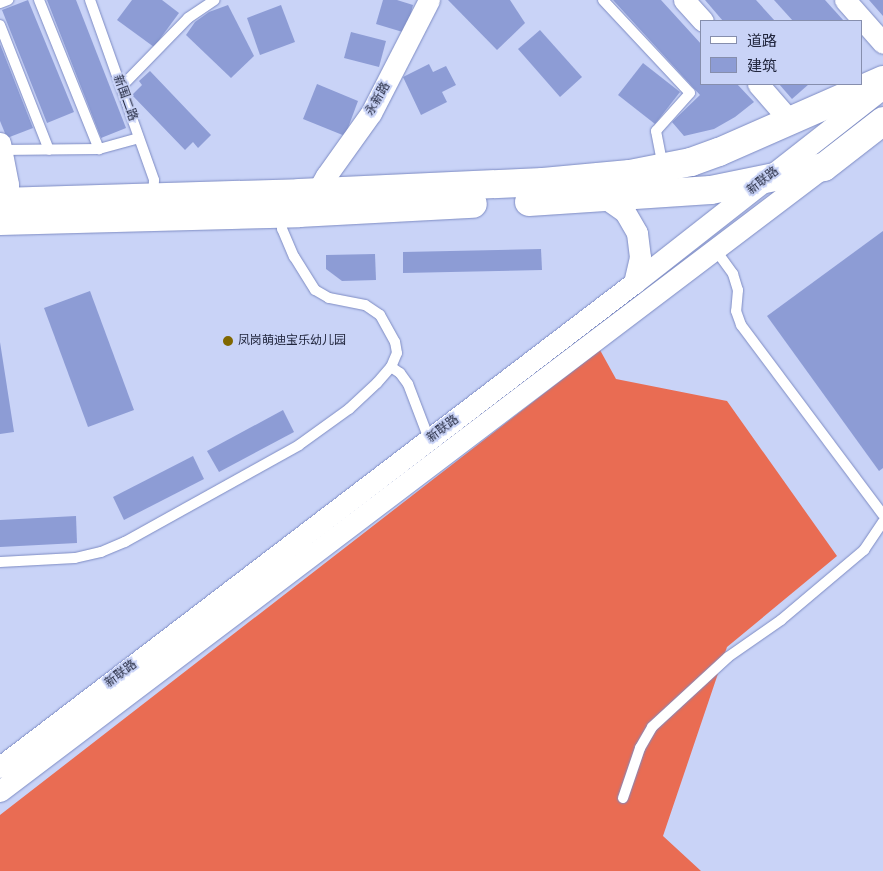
<!DOCTYPE html>
<meta charset="utf-8">
<style>
body{margin:0}
#map{position:relative;width:883px;height:871px;overflow:hidden;background:#c9d3f7;font-family:"Varela Round","Noto Sans SC",sans-serif}
div>[style]{position:absolute}
[style*='--x']{left:calc(var(--x)*1px);top:calc(var(--y)*1px);width:calc(var(--w)*1px);rotate:calc(var(--a)*1deg)}
.forest>*{inset:0;background:#e96c53}
.building>*{inset:0;background:#8d9cd5}
.roads{filter:drop-shadow(0 0 1px #7d8bc3) drop-shadow(0 0 1px #7d8bc3)}
.lane>*{height:10px;margin:-5px;padding:0 5px;transform-origin:5px;border-radius:5px;background:#fff}
.street>*{height:21px;margin:-10.5px;padding:0 10.5px;transform-origin:10.5px;border-radius:10.5px;background:#fff}
.secondary>*{height:28px;margin:-14px;padding:0 14px;transform-origin:14px;border-radius:14px;background:#fff}
.dots>*{width:14px;height:14px;translate:-50% -50%;box-sizing:border-box;border:2px solid #c9d3f7;border-radius:50%}
span{translate:-50% -50%;white-space:nowrap;text-align:center;line-height:1.15;-webkit-text-stroke:4px #c9d3f7;paint-order:stroke}
.street-label{font-size:12px;color:#21263d}
.poi-label{font-size:12px;color:#21263d}
.left{translate:0 -50%;text-align:left}
.legend{position:absolute;left:700px;top:20px;width:162px;height:65px;box-sizing:border-box;background:#c9d3f7;border:1px solid #868ead;margin:0;padding:6px 9px;list-style:none;font-size:15px;color:#21263d}
.legend li{display:flex;align-items:center;gap:10px;height:25px}
.legend b{width:25px;border:1px solid #868ead}
</style>
<div id="map">
<div class="forest">
<div style="clip-path:polygon(600px 350px,616px 379px,727px 401px,837px 556px,727px 647px,663px 836px,701px 871px,0 871px,0 815px)"></div>
</div>
<div class="building">
<div style="clip-path:polygon(28px 0,74px 112px,47px 123px,2px 10px)"></div>
<div style="clip-path:polygon(47px 0,76px 0,126px 128px,101px 138px)"></div>
<div style="clip-path:polygon(132px 0,162px 0,179px 13px,154px 47px,117px 20px)"></div>
<div style="clip-path:polygon(383px 0,397px 0,413px 5px,406px 33px,376px 24px)"></div>
<div style="clip-path:polygon(448px 0,510px 0,525px 23px,497px 50px)"></div>
<div style="clip-path:polygon(613px 0,661px 0,702px 45px,702px 84px,737px 84px,754px 102px,735px 117px,714px 129px,684px 136px,672px 122px,700px 95px)"></div>
<div style="clip-path:polygon(705px 0,756px 0,775px 21px,723px 21px)"></div>
<div style="clip-path:polygon(774px 0,825px 0,844px 21px,793px 21px)"></div>
<div style="clip-path:polygon(869px 0,883px 0,883px 16px)"></div>
<div style="clip-path:polygon(228px 5px,254px 56px,231px 78px,186px 35px,195px 22px,209px 12px)"></div>
<div style="clip-path:polygon(281px 5px,295px 42px,260px 55px,247px 18px)"></div>
<div style="clip-path:polygon(540px 30px,582px 77px,560px 97px,518px 49px)"></div>
<div style="clip-path:polygon(351px 32px,386px 41px,379px 67px,344px 58px)"></div>
<div style="clip-path:polygon(0 44px,33px 128px,7px 138px,0 121px)"></div>
<div style="clip-path:polygon(643px 63px,680px 92px,655px 124px,618px 95px)"></div>
<div style="clip-path:polygon(429px 64px,433px 72px,446px 66px,456px 85px,442px 92px,447px 102px,421px 115px,403px 77px)"></div>
<div style="clip-path:polygon(150px 71px,211px 135px,198px 148px,193px 142px,185px 150px,132px 95px,142px 85px,139px 81px)"></div>
<div style="clip-path:polygon(317px 84px,358px 101px,345px 136px,303px 119px)"></div>
<div style="clip-path:polygon(779px 84px,809px 84px,792px 99px)"></div>
<div style="clip-path:polygon(883px 231px,883px 468px,879px 471px,767px 316px)"></div>
<div style="clip-path:polygon(541px 249px,542px 270px,403px 273px,403px 252px)"></div>
<div style="clip-path:polygon(375px 254px,376px 280px,342px 281px,326px 269px,326px 255px)"></div>
<div style="clip-path:polygon(90px 291px,134px 410px,88px 427px,44px 308px)"></div>
<div style="clip-path:polygon(0 342px,14px 432px,0 434px)"></div>
<div style="clip-path:polygon(283px 410px,294px 432px,219px 472px,207px 451px)"></div>
<div style="clip-path:polygon(193px 456px,204px 479px,124px 520px,113px 497px)"></div>
<div style="clip-path:polygon(76px 516px,77px 543px,0 547px,0 520px)"></div>
</div>
<div class="roads">
<div class="lane">
<div style="--x:39;--y:0;--w:161;--a:68.1"></div>
<div style="--x:90;--y:0;--w:191;--a:70.4"></div>
<div style="--x:154;--y:180;--w:17;--a:93"></div>
<div style="--x:603;--y:0;--w:127;--a:46.9"></div>
<div style="--x:690;--y:93;--w:51;--a:131.8"></div>
<div style="--x:656;--y:131;--w:37;--a:79"></div>
<div style="--x:0;--y:3;--w:9;--a:-21"></div>
<div style="--x:0;--y:25;--w:134;--a:68.6"></div>
<div style="--x:121;--y:87;--w:96;--a:-45.8"></div>
<div style="--x:188;--y:18;--w:32;--a:-34"></div>
<div style="--x:0;--y:150;--w:99;--a:-0.6"></div>
<div style="--x:99;--y:149;--w:41;--a:-15.4"></div>
<div style="--x:715;--y:249;--w:31;--a:54"></div>
<div style="--x:733;--y:274;--w:17;--a:73"></div>
<div style="--x:738;--y:290;--w:21;--a:95"></div>
<div style="--x:736;--y:311;--w:15;--a:70"></div>
<div style="--x:741;--y:325;--w:237;--a:53.2"></div>
<div style="--x:391;--y:367;--w:11;--a:34"></div>
<div style="--x:400;--y:373;--w:14;--a:54"></div>
<div style="--x:408;--y:384;--w:59;--a:69.1"></div>
<div style="--x:0;--y:562;--w:75;--a:-3.1"></div>
<div style="--x:75;--y:558;--w:27;--a:-13"></div>
<div style="--x:101;--y:552;--w:26;--a:-23"></div>
<div style="--x:125;--y:542;--w:199;--a:-29.1"></div>
<div style="--x:299;--y:445;--w:62;--a:-35.8"></div>
<div style="--x:349;--y:409;--w:38;--a:-43"></div>
<div style="--x:377;--y:383;--w:21;--a:-49"></div>
<div style="--x:391;--y:367;--w:15;--a:-67"></div>
<div style="--x:397;--y:353;--w:11;--a:-100"></div>
<div style="--x:395;--y:342;--w:31;--a:-119"></div>
<div style="--x:380;--y:315;--w:18;--a:-146"></div>
<div style="--x:365;--y:305;--w:37;--a:-169"></div>
<div style="--x:329;--y:298;--w:16;--a:-150"></div>
<div style="--x:315;--y:290;--w:39;--a:-122"></div>
<div style="--x:294;--y:257;--w:30;--a:-113"></div>
<div style="--x:282;--y:229;--w:15;--a:-94"></div>
<div style="--x:623;--y:798;--w:53;--a:-71.2"></div>
<div style="--x:640;--y:748;--w:24;--a:-60"></div>
<div style="--x:652;--y:727;--w:103;--a:-42.6"></div>
<div style="--x:728;--y:657;--w:65;--a:-34.9"></div>
<div style="--x:781;--y:620;--w:109;--a:-40.1"></div>
<div style="--x:864;--y:550;--w:34;--a:-56"></div>
</div>
<div class="street">
<div style="--x:684;--y:0;--w:28;--a:48"></div>
<div style="--x:845;--y:0;--w:57;--a:48.5"></div>
<div style="--x:758;--y:84;--w:50;--a:49"></div>
<div style="--x:0;--y:143;--w:42;--a:79"></div>
<div style="--x:8;--y:184;--w:18;--a:90"></div>
<div style="--x:317;--y:192;--w:18;--a:-61"></div>
<div style="--x:326;--y:176;--w:77;--a:-54.5"></div>
<div style="--x:371;--y:113;--w:127;--a:-62.8"></div>
<div style="--x:605;--y:198;--w:24;--a:35"></div>
<div style="--x:625;--y:212;--w:24;--a:60"></div>
<div style="--x:637;--y:233;--w:24;--a:83"></div>
<div style="--x:640;--y:257;--w:27;--a:103"></div>
<div style="--x:0;--y:767;--w:798;--a:-37.36"></div>
<div style="--x:634;--y:283;--w:316;--a:-38.1"></div>
<div style="--x:0;--y:791;--w:1030;--a:-37.15"></div>
</div>
<div class="secondary">
<div style="--x:0;--y:202;--w:299;--a:-1.7"></div>
<div style="--x:299;--y:193;--w:244;--a:-2.6"></div>
<div style="--x:543;--y:182;--w:87;--a:-5.3"></div>
<div style="--x:630;--y:174;--w:62;--a:-11.1"></div>
<div style="--x:691;--y:162;--w:30;--a:-20"></div>
<div style="--x:719;--y:152;--w:179;--a:-23.7"></div>
<div style="--x:529;--y:202;--w:182;--a:-3.8"></div>
<div style="--x:711;--y:190;--w:115;--a:-11.5"></div>
<div style="--x:824;--y:167;--w:75;--a:-37.9"></div>
<div style="--x:0;--y:221;--w:299;--a:-1.5"></div>
<div style="--x:299;--y:213;--w:174;--a:-3"></div>
</div>
</div>
<div class="dots">
<div style="left:228px;top:341px;background:#806700"></div>
</div>
<div class="street-label">
<span style="left:125px;top:98px;rotate:70deg">新围二路</span>
<span style="left:378px;top:99px;rotate:-60deg">永新路</span>
<span style="left:763px;top:181px;rotate:-38deg">新联路</span>
<span style="left:443px;top:429px;rotate:-37deg">新联路</span>
<span style="left:121px;top:674px;rotate:-37deg">新联路</span>
</div>
<div class="poi-label">
<span class="left" style="left:238px;top:341px">凤岗萌迪宝乐幼儿园</span>
</div>
<ul class="legend">
<li><b style="height:6px;background:#fff"></b>道路</li>
<li><b style="height:14px;background:#8d9cd5"></b>建筑</li>
</ul>
</div>
